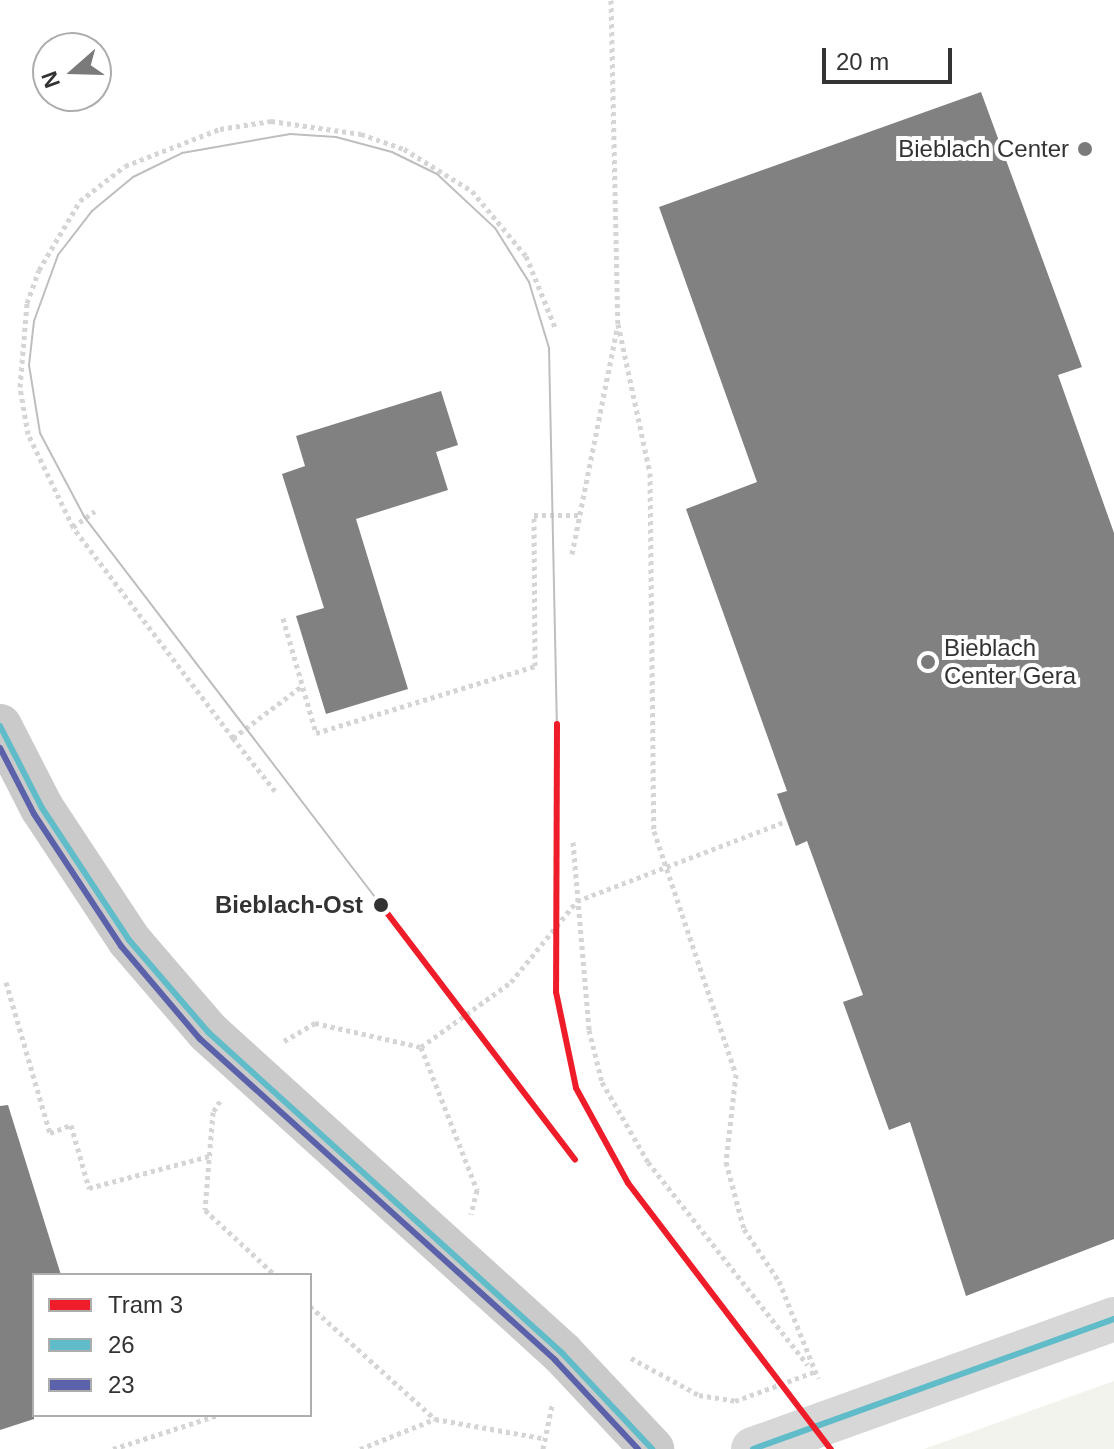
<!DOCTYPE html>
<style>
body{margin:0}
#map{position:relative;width:1114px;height:1449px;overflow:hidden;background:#fff;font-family:Arial,sans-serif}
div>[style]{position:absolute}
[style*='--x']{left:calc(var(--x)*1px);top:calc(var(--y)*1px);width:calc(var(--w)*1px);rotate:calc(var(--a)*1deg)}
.green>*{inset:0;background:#f1f3ec}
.building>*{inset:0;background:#818181}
.path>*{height:5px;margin-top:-2.5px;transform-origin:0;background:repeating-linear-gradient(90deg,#d5d5d5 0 4px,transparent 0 8px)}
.minor>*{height:44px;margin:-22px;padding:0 22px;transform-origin:22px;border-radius:22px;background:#d7d7d7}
.major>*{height:44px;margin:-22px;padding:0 22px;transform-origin:22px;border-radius:22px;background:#cacaca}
.tram>*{height:2px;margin:-1px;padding:0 1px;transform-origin:1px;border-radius:1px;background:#bebebe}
.bus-1>*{height:6px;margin:-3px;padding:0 3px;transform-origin:3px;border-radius:3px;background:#60bcc8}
.bus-2>*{height:6px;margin:-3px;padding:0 3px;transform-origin:3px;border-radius:3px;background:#5c62aa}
.tram-1>*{height:6px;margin:-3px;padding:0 3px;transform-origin:3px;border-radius:3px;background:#ef1c29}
.dots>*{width:22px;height:22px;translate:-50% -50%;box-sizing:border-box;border:4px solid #fff;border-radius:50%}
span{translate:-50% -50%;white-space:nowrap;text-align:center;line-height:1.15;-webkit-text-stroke:8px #fff;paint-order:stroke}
.poi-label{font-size:24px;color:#333}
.right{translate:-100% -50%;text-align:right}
.left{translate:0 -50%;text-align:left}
.stop-label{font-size:24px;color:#333;font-weight:700}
.legend{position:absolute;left:32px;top:1273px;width:280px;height:144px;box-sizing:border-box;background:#fff;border:2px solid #adadad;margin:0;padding:10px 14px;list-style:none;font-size:24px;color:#333}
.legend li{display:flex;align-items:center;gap:16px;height:40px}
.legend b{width:40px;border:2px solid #adadad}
.north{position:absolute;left:32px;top:32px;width:80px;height:80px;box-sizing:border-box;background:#fff;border:2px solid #adadad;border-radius:50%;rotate:250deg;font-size:22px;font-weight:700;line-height:32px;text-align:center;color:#333}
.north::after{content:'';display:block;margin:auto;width:28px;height:36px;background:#7a7a7a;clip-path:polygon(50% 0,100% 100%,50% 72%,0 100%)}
.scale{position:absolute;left:822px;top:48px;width:130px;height:36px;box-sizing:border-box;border:4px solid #333;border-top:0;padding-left:10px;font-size:24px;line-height:28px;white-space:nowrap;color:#333;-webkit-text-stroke:6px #fff;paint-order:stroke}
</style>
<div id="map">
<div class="green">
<div style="clip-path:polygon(1114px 1381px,1114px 1449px,924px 1449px)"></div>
</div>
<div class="building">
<div style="clip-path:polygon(981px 92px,1082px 367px,1058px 375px,1114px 533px,1114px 1239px,966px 1296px,910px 1122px,889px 1130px,843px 1002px,863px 995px,807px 841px,796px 846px,777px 794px,787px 791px,686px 509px,757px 482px,659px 207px)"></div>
<div style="clip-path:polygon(441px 391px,458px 445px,436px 452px,448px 490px,356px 519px,408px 689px,326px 714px,296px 616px,324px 608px,282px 474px,305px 466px,296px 436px)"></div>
<div style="clip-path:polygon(8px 1105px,61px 1275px,34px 1275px,34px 1419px,0 1430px,0 1106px)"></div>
</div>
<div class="path">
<div style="--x:611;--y:0;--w:324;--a:88.8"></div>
<div style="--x:618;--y:324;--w:152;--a:77.9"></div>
<div style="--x:650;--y:473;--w:358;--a:89.4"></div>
<div style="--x:654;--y:831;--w:256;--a:71.4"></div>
<div style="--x:736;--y:1074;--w:89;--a:96.5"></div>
<div style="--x:726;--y:1162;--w:69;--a:75"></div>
<div style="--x:744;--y:1229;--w:63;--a:56.1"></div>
<div style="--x:779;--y:1281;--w:105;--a:68.1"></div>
<div style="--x:73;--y:527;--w:27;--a:-36"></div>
<div style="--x:572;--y:554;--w:230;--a:-78.7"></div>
<div style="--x:283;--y:618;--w:120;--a:74"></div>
<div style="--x:316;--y:733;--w:229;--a:-17"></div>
<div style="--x:535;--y:666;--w:151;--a:-90.4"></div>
<div style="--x:534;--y:515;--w:46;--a:0"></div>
<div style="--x:233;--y:738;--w:265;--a:-127.2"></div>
<div style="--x:73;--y:527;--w:103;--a:-115.8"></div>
<div style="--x:28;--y:434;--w:48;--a:-99.7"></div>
<div style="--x:20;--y:387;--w:84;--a:-85.2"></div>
<div style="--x:27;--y:303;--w:35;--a:-70"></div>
<div style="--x:39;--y:270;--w:80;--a:-59.3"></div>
<div style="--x:80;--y:201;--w:57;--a:-37.9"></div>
<div style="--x:125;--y:166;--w:102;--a:-21.3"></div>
<div style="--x:220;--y:129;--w:52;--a:-8.9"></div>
<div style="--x:271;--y:121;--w:91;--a:8.2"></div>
<div style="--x:361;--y:134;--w:46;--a:19.2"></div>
<div style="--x:404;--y:149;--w:80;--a:31.7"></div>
<div style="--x:472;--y:191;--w:85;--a:50.3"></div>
<div style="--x:526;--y:256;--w:77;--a:67.8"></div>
<div style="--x:275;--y:791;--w:68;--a:-128.4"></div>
<div style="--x:233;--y:738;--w:86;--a:-37"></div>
<div style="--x:573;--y:842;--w:189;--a:85.1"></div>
<div style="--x:589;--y:1030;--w:54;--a:76"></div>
<div style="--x:602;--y:1082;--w:92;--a:60.1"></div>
<div style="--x:648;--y:1162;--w:258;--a:51.8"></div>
<div style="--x:6;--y:982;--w:157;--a:73.8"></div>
<div style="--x:50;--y:1133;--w:22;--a:-21"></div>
<div style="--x:71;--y:1125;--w:66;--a:74.1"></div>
<div style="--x:89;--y:1188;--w:124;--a:-14.9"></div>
<div style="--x:284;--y:1041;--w:36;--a:-30"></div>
<div style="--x:315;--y:1023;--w:109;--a:12.8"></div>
<div style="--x:421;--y:1047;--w:111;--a:-35.8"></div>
<div style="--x:511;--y:982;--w:104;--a:-50.8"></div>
<div style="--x:577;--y:901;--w:225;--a:-20.9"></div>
<div style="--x:421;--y:1047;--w:154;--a:68.6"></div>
<div style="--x:477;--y:1190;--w:25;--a:104"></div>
<div style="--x:220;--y:1101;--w:13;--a:122"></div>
<div style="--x:213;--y:1112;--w:98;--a:94.7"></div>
<div style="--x:205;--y:1210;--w:96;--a:42.9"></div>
<div style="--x:310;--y:1306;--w:169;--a:42.1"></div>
<div style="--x:631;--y:1358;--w:77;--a:28.6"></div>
<div style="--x:699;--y:1395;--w:36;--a:9"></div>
<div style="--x:735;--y:1401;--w:84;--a:-20.2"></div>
<div style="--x:113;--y:1449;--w:110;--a:-17.9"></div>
<div style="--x:360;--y:1449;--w:81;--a:-21.8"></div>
<div style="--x:435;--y:1419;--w:109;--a:10.1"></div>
<div style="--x:543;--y:1449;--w:45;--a:-78.4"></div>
</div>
<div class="minor">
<div style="--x:753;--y:1449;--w:384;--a:-19.8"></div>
</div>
<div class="major">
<div style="--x:0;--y:726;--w:92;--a:62.9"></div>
<div style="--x:42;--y:808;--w:158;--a:56.6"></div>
<div style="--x:129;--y:940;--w:121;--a:49.3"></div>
<div style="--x:208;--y:1032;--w:478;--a:42.2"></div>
<div style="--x:562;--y:1353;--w:132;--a:46.8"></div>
</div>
<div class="tram">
<div style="--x:381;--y:905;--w:487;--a:-127.4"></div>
<div style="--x:85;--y:518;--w:96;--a:-117.9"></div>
<div style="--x:40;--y:433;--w:69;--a:-99.2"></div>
<div style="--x:29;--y:365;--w:44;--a:-83.5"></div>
<div style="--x:34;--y:321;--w:70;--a:-70"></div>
<div style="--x:58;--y:255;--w:56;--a:-52.3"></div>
<div style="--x:92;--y:211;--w:53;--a:-39.7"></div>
<div style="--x:133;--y:177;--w:55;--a:-26.1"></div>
<div style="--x:182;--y:153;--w:110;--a:-10"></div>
<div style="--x:290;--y:134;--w:46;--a:3.7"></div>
<div style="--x:336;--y:137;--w:58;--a:15"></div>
<div style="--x:392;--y:152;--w:50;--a:26.1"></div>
<div style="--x:437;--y:174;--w:79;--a:43"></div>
<div style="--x:495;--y:228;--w:64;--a:57.8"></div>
<div style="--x:529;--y:282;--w:69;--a:73.1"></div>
<div style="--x:549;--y:348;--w:376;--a:88.8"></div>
</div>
<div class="bus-1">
<div style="--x:0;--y:726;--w:92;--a:62.9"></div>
<div style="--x:42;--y:808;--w:158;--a:56.6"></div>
<div style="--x:129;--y:940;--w:121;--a:49.3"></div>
<div style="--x:208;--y:1032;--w:478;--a:42.2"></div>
<div style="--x:562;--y:1353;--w:132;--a:46.8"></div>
<div style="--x:753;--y:1449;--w:384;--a:-19.8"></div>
</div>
<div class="bus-2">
<div style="--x:0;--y:748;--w:74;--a:62.7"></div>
<div style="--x:34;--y:814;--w:158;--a:56.6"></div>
<div style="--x:121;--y:946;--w:122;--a:49.7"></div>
<div style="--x:200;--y:1039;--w:479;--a:42.1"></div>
<div style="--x:555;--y:1360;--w:122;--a:47"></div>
</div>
<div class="tram-1">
<div style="--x:557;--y:724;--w:268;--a:90.2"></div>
<div style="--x:556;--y:992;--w:98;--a:78.2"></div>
<div style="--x:576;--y:1088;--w:108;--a:61.3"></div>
<div style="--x:628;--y:1183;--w:335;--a:52.7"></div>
<div style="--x:381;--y:905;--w:320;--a:52.7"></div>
</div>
<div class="dots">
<div style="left:1085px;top:149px;background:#7a7a7a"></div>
<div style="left:928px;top:662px;background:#7a7a7a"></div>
<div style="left:381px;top:905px;background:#333"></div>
</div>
<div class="poi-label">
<span class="right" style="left:1069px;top:149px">Bieblach Center</span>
<span class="left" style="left:944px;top:662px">Bieblach<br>Center Gera</span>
</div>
<div class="stop-label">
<span class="right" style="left:363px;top:905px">Bieblach-Ost</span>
</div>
<ul class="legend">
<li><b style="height:10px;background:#ef1c29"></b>Tram 3</li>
<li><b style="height:10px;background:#60bcc8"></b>26</li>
<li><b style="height:10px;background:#5c62aa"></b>23</li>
</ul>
<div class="north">N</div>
<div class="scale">20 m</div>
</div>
